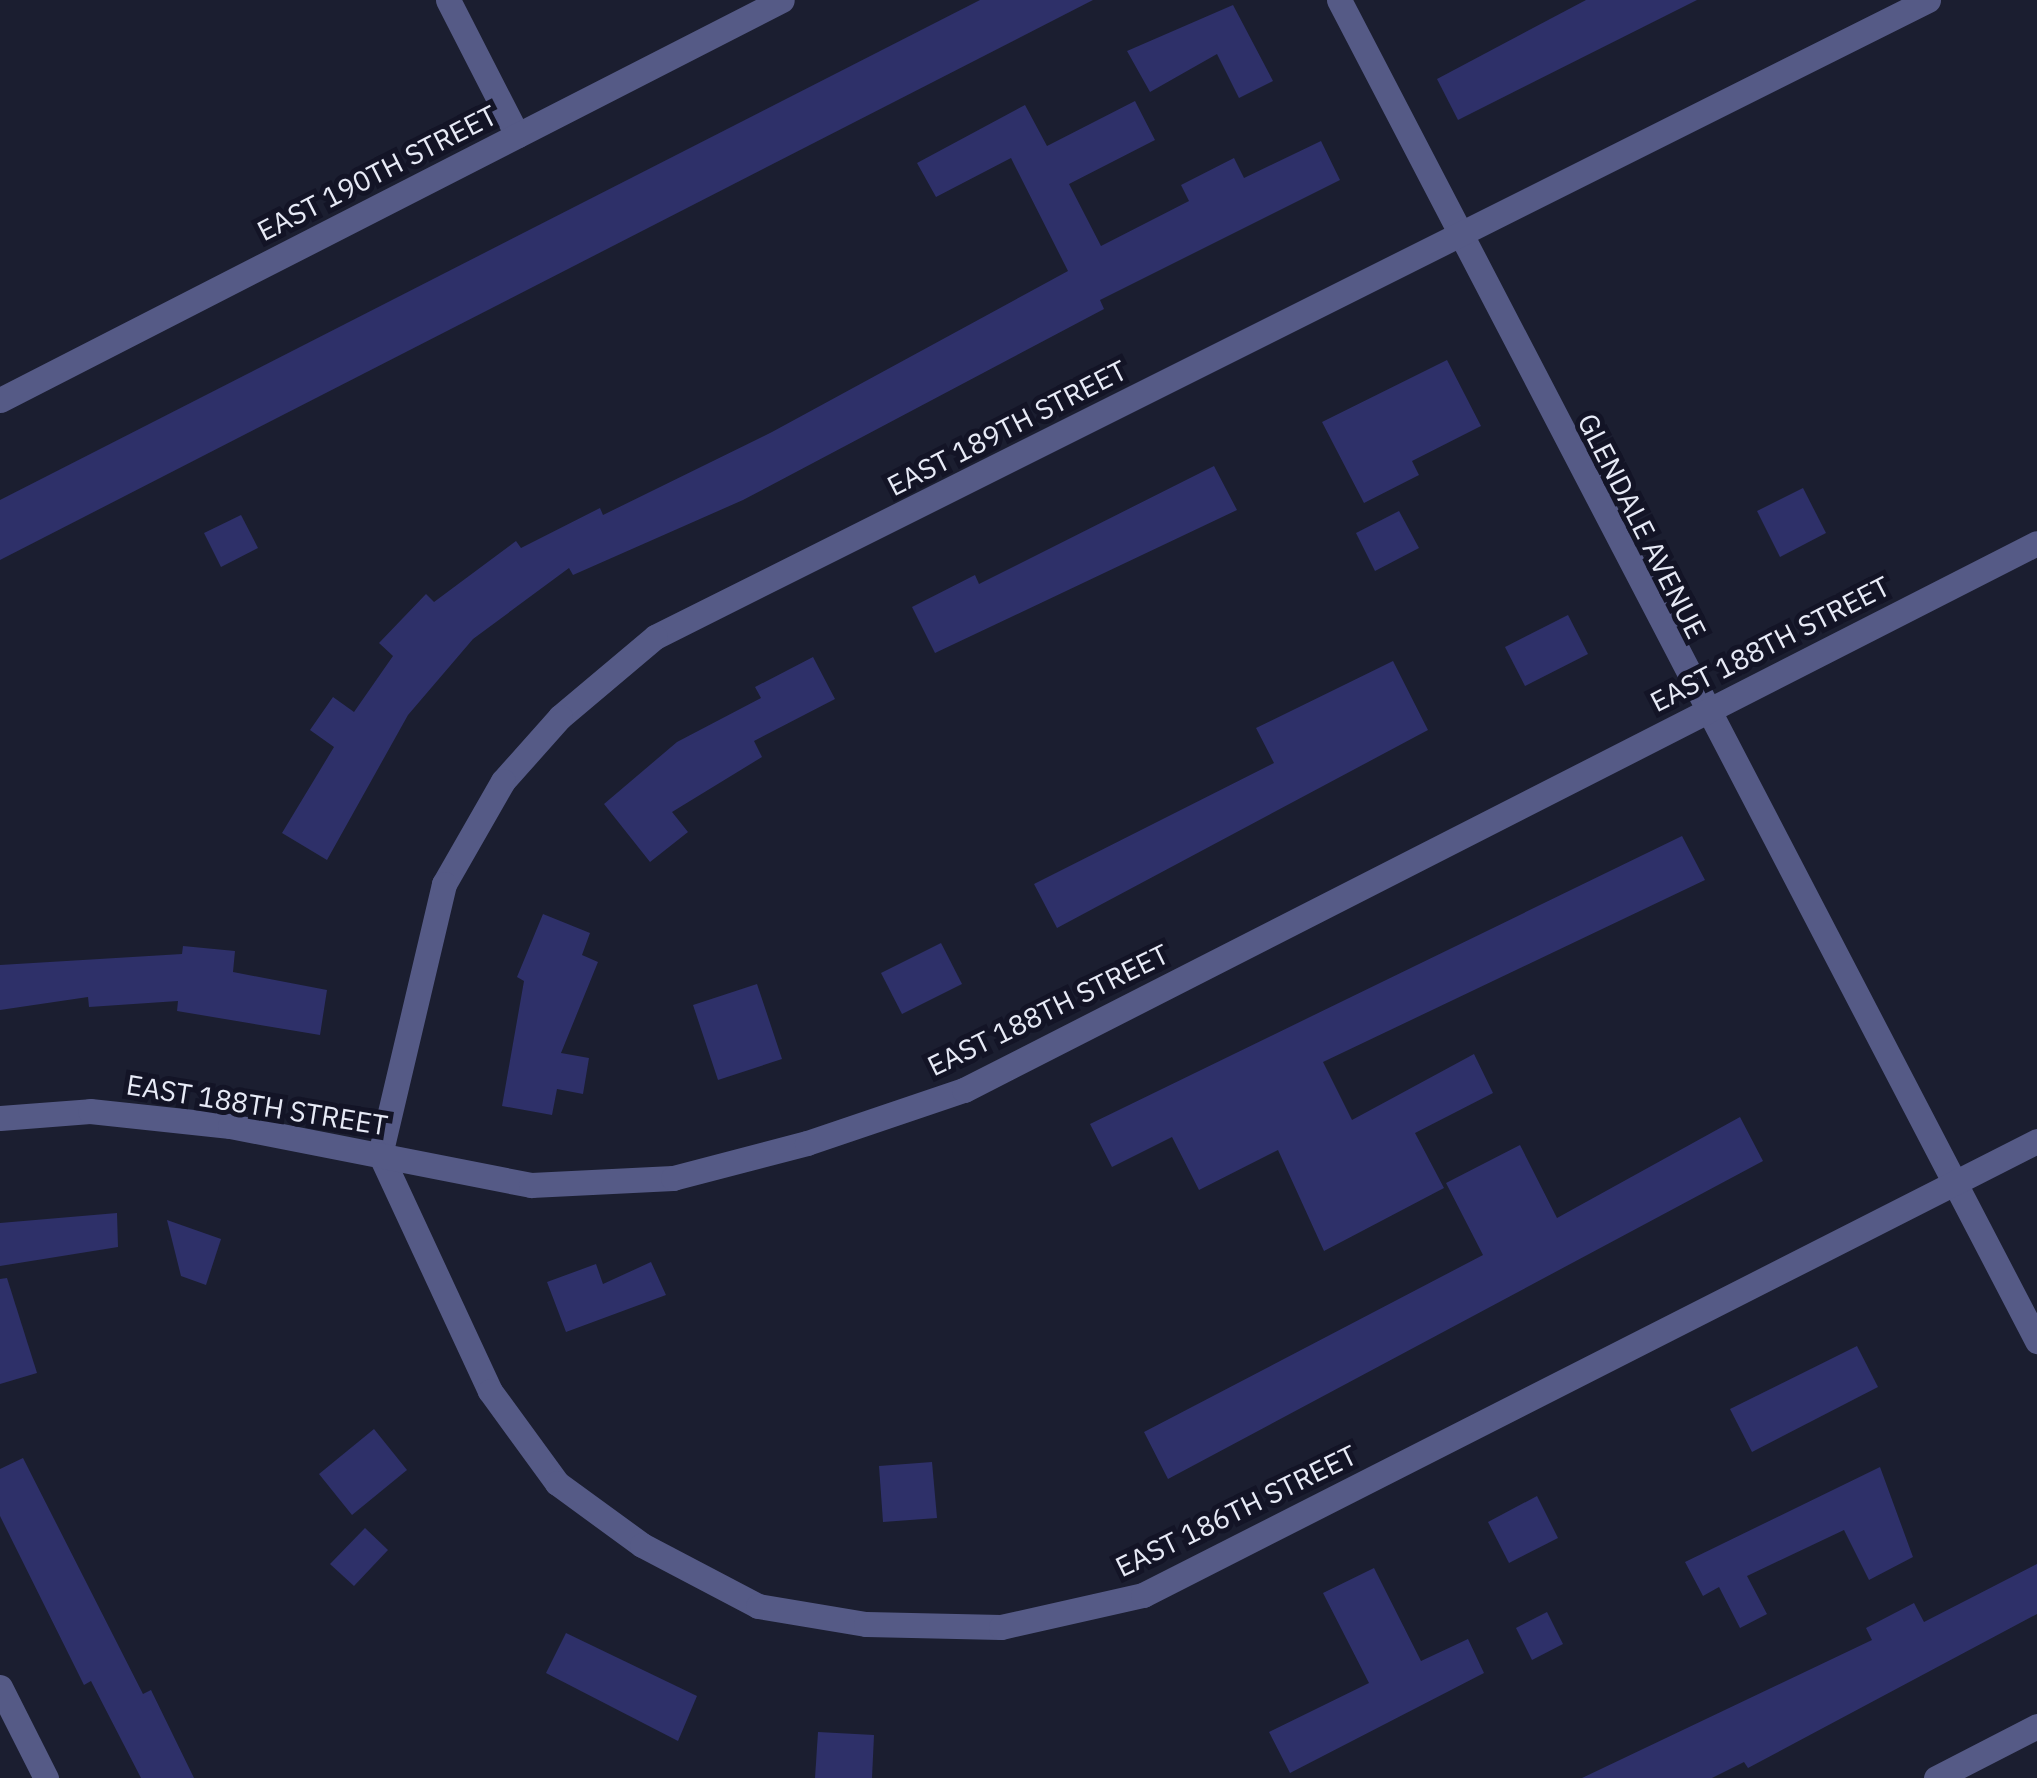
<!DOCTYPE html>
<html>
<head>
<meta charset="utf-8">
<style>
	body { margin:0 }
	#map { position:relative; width:2037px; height:1778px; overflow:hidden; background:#1b1e30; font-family:"IBM Plex Sans",sans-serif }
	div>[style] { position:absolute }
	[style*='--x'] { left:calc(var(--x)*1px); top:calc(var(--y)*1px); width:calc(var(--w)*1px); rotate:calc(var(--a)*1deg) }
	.building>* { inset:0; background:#2e3069 }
	.street>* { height:25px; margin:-12.5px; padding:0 12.5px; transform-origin:12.5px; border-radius:12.5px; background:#555a86 }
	span { translate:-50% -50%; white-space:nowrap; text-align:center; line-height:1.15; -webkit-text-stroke:10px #131426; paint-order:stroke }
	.street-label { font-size:28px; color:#e7eaf6 }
</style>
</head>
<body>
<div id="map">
	<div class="building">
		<div style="clip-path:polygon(980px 0,1093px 0,0 560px,0 500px)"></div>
		<div style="clip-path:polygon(1586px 0,1697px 0,1458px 120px,1437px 79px)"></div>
		<div style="clip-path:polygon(1233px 5px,1273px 81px,1239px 98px,1217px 54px,1150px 92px,1127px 51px)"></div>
		<div style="clip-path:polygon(1135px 101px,1155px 140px,1069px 184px,1101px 246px,1189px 201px,1181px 185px,1234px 158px,1244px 178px,1321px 141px,1340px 180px,1100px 300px,1104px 309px,743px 500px,573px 575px,569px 568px,473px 639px,408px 715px,327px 860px,282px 833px,334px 747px,310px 730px,333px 697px,354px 712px,393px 656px,379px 643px,426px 594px,434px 602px,516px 541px,521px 548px,600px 508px,603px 515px,772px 432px,1068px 271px,1011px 158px,936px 197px,917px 163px,1025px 105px,1047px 146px)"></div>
		<div style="clip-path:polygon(1447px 360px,1481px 426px,1412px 461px,1419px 475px,1364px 503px,1322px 422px)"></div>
		<div style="clip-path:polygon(1214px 466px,1237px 510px,935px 653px,912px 607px,975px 575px,979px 584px)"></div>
		<div style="clip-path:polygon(1803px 488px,1826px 533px,1780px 557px,1757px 511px)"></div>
		<div style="clip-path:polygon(1399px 511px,1419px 548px,1375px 571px,1356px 533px)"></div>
		<div style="clip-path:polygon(241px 515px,258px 548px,221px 567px,204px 533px)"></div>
		<div style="clip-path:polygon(1568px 615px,1588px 654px,1525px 686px,1505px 647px)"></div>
		<div style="clip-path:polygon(813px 657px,835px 699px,754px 741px,762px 757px,672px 812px,688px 832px,650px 862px,604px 804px,677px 742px,761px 698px,755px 687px)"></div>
		<div style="clip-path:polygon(1393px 661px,1428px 730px,1057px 928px,1034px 884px,1274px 763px,1256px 728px)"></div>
		<div style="clip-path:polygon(1682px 836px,1705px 880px,1323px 1062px,1352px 1120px,1474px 1054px,1493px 1093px,1415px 1133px,1444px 1188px,1324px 1251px,1278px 1150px,1199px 1190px,1172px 1137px,1112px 1167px,1090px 1124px)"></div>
		<div style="clip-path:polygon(543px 914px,590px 933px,582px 955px,598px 962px,561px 1053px,589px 1058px,583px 1094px,557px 1089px,552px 1115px,502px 1106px,524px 981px,517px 977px)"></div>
		<div style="clip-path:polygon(941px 943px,962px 984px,902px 1014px,881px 973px)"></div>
		<div style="clip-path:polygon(183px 946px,235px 951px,233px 972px,327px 990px,320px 1035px,177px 1011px,178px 1001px,89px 1007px,88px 997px,0 1010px,0 965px,182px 954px)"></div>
		<div style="clip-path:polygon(757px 984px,782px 1059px,718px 1080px,693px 1005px)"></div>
		<div style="clip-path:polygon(1740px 1117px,1763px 1161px,1168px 1479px,1144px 1432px,1483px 1255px,1446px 1183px,1520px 1145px,1557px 1218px)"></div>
		<div style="clip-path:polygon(117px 1213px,118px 1247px,0 1266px,0 1223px)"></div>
		<div style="clip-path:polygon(167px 1220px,221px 1239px,206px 1285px,181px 1276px)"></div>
		<div style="clip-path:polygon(651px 1262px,666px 1295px,566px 1332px,547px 1282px,596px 1264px,603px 1284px)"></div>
		<div style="clip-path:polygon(7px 1278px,37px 1373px,0 1384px,0 1279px)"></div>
		<div style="clip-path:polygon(1857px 1346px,1878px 1387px,1752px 1452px,1730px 1409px)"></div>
		<div style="clip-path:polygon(374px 1429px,407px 1470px,352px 1515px,319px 1474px)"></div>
		<div style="clip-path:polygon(23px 1458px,143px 1694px,151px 1690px,194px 1778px,141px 1778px,91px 1681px,84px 1685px,0 1516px,0 1469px)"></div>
		<div style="clip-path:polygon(932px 1462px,937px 1518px,883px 1522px,879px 1466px)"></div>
		<div style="clip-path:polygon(1880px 1467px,1913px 1557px,1869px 1580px,1844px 1530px,1747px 1576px,1767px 1614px,1740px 1628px,1719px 1587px,1703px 1596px,1685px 1562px)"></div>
		<div style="clip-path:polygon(1537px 1496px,1558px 1538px,1509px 1563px,1488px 1522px)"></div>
		<div style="clip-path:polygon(365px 1528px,388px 1550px,354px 1586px,330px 1564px)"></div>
		<div style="clip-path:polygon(2037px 1564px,2037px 1614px,1748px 1768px,1744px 1762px,1712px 1778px,1582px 1778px,1872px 1640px,1866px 1628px,1914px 1603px,1924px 1622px)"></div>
		<div style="clip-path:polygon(1374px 1568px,1421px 1661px,1468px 1639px,1484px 1673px,1290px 1773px,1269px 1732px,1369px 1683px,1323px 1593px)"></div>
		<div style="clip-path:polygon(1547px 1612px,1563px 1644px,1532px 1660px,1516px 1628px)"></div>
		<div style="clip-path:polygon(566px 1633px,697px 1696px,678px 1741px,546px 1673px)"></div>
		<div style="clip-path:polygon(818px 1732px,874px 1735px,872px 1778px,815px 1778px)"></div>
	</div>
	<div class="street">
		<div style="--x:448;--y:0;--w:152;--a:62.9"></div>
		<div style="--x:1339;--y:0;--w:1512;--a:62.5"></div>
		<div style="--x:1928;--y:0;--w:1423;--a:153.42"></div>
		<div style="--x:655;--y:637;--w:124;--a:139.9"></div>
		<div style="--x:560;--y:717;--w:86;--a:131.7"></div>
		<div style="--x:503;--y:781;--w:119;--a:119.8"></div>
		<div style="--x:444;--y:884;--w:277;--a:103.3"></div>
		<div style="--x:380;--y:1154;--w:261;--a:65.1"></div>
		<div style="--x:490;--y:1391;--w:114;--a:53.9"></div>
		<div style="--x:557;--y:1483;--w:105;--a:36.1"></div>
		<div style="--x:642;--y:1545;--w:131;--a:27.7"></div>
		<div style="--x:758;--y:1606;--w:109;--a:9.5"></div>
		<div style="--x:866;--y:1624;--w:135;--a:1.3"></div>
		<div style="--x:1001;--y:1627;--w:146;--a:-12.7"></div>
		<div style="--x:1143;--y:1595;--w:1003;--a:-26.92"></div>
		<div style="--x:0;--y:400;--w:878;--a:-27.09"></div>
		<div style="--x:0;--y:1118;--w:90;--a:-4.4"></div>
		<div style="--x:90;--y:1111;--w:141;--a:6.1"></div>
		<div style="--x:230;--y:1126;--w:307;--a:11.1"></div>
		<div style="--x:531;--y:1185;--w:142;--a:-2.8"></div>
		<div style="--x:673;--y:1178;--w:138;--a:-14.6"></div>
		<div style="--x:807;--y:1143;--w:166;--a:-18.7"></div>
		<div style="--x:964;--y:1090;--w:1204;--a:-27.01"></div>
		<div style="--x:0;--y:1687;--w:102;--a:63.2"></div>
		<div style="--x:1936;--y:1778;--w:114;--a:-27.2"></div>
	</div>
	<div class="street-label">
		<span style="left:377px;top:173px;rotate:-27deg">EAST 190TH STREET</span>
		<span style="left:1007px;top:428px;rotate:-27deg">EAST 189TH STREET</span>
		<span style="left:1642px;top:526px;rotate:63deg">GLENDALE AVENUE</span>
		<span style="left:1770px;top:644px;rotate:-27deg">EAST 188TH STREET</span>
		<span style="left:1048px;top:1010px;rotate:-26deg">EAST 188TH STREET</span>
		<span style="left:257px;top:1105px;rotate:9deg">EAST 188TH STREET</span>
		<span style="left:1236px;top:1511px;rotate:-26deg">EAST 186TH STREET</span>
	</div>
</div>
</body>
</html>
